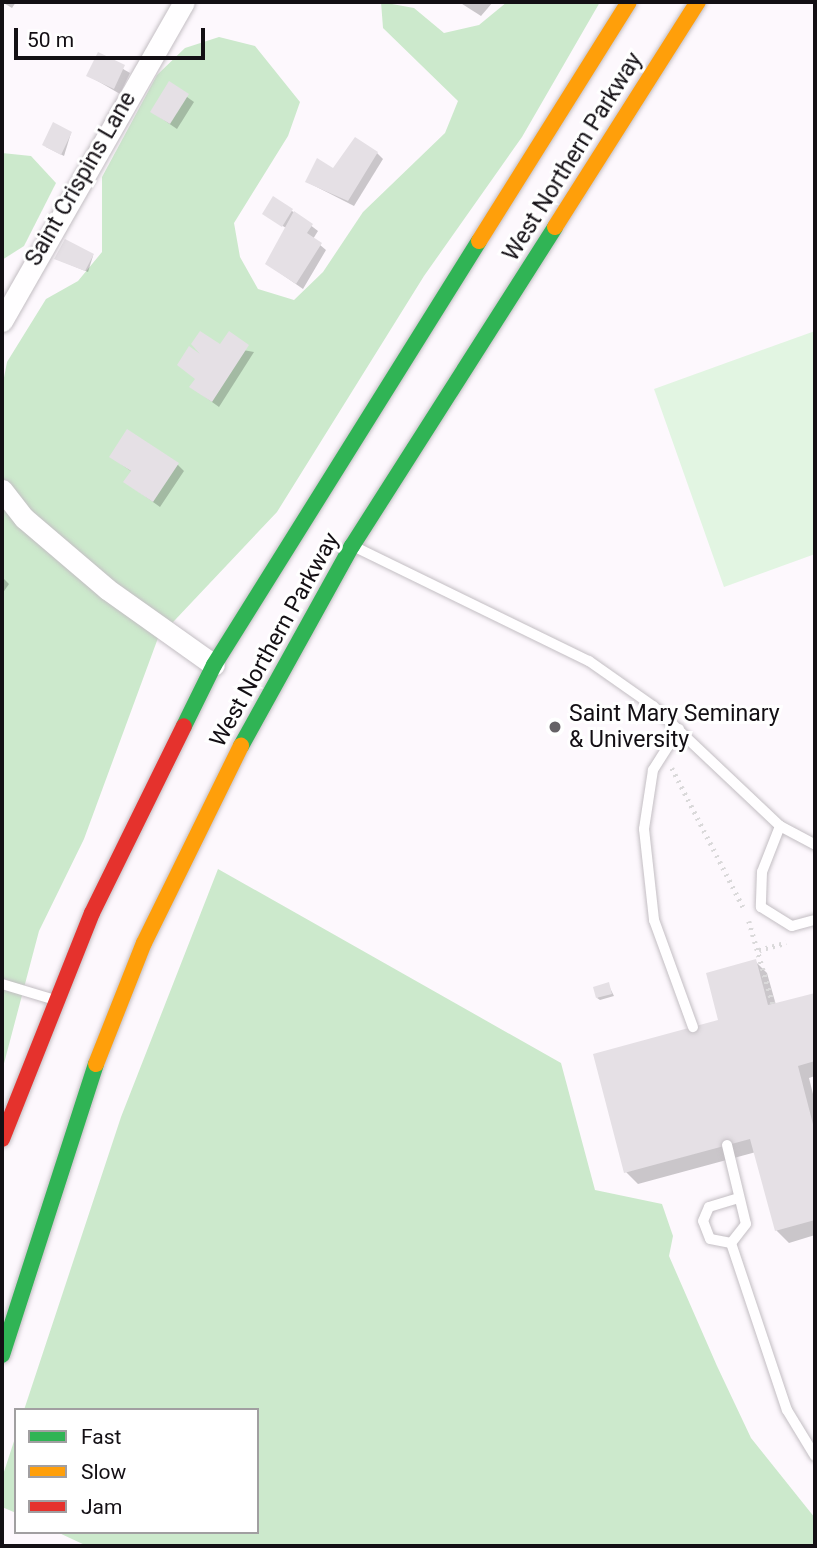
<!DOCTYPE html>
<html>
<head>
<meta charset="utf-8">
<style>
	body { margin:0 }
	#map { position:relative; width:817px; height:1548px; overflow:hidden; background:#fdf8fd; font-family:Roboto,sans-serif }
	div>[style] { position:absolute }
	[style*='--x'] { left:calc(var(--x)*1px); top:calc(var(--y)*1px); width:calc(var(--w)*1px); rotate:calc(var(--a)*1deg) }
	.green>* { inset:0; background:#e2f5e2 }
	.forest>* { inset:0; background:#cce9cc }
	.shadow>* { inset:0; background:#0003 }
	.building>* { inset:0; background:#e5e0e5 }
	.path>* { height:4.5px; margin-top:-2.25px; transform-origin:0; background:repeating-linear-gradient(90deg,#dad9da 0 2px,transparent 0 7px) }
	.roads { filter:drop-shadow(0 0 2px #c3bec3) drop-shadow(0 0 2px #c3bec3) }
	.lane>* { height:10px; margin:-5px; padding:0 5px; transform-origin:5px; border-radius:5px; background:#fffeff }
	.street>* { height:21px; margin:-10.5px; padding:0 10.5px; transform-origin:10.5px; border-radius:10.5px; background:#fffeff }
	.fast>* { height:16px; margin:-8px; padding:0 8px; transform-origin:8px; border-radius:8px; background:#30b455 }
	.slow>* { height:16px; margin:-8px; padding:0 8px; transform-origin:8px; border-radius:8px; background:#ff9f0a }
	.jam>* { height:16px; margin:-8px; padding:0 8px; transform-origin:8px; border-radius:8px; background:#e5322d }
	.dots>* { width:19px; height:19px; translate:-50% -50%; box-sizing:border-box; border:4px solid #fff; border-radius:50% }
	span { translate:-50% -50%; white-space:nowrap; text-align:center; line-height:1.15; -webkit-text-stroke:6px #fff; paint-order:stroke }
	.street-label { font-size:23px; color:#130f14 }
	.poi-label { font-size:23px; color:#130f14 }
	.left { translate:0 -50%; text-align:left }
	.frame { position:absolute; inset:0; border:4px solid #130f14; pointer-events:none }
	.legend { position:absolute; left:14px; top:1408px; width:245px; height:126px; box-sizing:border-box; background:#fff; border:2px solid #a19fa1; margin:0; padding:9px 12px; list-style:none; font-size:21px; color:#130f14 }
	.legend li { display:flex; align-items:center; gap:14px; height:35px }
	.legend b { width:35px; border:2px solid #a19fa1 }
	.scale { position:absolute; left:14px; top:28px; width:191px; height:32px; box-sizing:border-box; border:4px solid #130f14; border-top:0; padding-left:9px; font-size:21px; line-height:24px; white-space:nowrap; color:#130f14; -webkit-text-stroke:5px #fff; paint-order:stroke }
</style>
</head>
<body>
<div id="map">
	<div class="green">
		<div style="clip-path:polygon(815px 331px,815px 554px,724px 587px,654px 389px)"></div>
	</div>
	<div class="forest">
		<div style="clip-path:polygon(381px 2px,414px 8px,444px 33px,479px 25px,507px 2px,600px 2px,522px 137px,424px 276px,277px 512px,158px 638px,84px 839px,39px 931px,2px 1071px,2px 388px,7px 362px,46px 299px,78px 281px,102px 252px,102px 177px,157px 75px,185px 48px,219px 37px,255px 46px,300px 102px,288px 136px,234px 223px,240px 257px,258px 289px,294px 300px,323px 272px,363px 212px,445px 133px,458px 101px,383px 28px)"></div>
		<div style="clip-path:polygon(2px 153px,31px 156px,56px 183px,24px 246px,2px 260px)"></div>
		<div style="clip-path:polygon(218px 869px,561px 1063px,595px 1190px,662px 1204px,673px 1236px,669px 1256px,717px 1366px,751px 1438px,815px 1518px,815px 1546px,87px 1546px,57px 1532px,257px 1532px,257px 1410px,24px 1410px,121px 1117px)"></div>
		<div style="clip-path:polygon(16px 1435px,16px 1513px,2px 1507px,2px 1478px)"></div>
	</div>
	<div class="shadow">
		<div style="clip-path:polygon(2px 2px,16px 2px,12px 8px)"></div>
		<div style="clip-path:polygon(459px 2px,493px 2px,481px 16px)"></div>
		<div style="clip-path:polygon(99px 55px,130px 73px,120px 94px,89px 76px)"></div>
		<div style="clip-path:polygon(169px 84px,194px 102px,177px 129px,152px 112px)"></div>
		<div style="clip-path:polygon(71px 133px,64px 156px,46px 147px)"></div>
		<div style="clip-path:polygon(377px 153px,383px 159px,354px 206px,307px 182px)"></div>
		<div style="clip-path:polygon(292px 211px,318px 231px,313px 239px,326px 250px,303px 289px,267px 264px,286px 228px,267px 216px)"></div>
		<div style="clip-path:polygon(93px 256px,88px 272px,56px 259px)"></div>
		<div style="clip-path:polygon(221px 346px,254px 352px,219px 407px,191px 387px)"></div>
		<div style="clip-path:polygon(118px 462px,178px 465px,184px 471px,160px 507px,125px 482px,132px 472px)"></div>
		<div style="clip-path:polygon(2px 577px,9px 584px,2px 594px)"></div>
		<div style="clip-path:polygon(755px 961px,767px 973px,776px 1005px,815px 994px,815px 1076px,809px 1078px,815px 1102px,815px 1235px,789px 1243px,776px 1230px,756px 1152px,638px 1184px,626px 1172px)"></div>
		<div style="clip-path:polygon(608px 984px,614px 996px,600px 1000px,597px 998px)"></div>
	</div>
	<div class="building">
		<div style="clip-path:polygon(98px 52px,125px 65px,114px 89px,86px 76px)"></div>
		<div style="clip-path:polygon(169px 81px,189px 94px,170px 124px,150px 112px)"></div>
		<div style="clip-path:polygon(53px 122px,72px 132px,61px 155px,42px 145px)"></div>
		<div style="clip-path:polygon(355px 137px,378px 152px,348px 201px,305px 182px,317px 158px,333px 168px)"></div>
		<div style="clip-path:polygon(273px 196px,293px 209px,282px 227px,262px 214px)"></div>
		<div style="clip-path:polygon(294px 211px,313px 224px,307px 233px,322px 243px,296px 284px,265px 264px)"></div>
		<div style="clip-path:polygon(65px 239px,94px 254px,85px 271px,54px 259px)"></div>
		<div style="clip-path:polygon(200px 331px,220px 344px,229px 331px,249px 345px,212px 402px,189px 387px,195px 379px,177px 365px,189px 346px,200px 354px,191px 344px)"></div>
		<div style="clip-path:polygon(127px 429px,179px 463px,153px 502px,123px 482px,131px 471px,109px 457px)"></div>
		<div style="clip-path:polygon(756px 959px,768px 1005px,815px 993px,815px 1061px,798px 1066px,815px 1132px,815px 1220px,775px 1231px,750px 1139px,624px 1173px,593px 1054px,718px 1020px,706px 973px)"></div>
		<div style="clip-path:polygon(609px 982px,612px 994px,596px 998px,593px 987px)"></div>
	</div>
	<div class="path">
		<div style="--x:672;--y:768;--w:156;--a:62.9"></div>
		<div style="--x:749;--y:921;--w:86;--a:73.9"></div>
		<div style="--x:759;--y:950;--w:28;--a:-15"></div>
		<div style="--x:814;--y:1129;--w:1;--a:0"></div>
	</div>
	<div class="roads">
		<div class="lane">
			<div style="--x:355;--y:547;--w:260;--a:26"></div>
			<div style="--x:589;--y:661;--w:78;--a:35.1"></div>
			<div style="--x:653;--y:706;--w:175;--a:43.4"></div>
			<div style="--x:780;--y:826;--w:40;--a:28"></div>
			<div style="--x:679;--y:729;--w:49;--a:122.4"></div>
			<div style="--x:653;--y:770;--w:60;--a:98.7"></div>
			<div style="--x:644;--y:829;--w:92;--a:83.7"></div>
			<div style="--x:654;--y:920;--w:114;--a:70"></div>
			<div style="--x:780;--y:826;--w:49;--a:111.4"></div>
			<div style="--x:762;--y:872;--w:35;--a:92"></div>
			<div style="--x:761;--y:907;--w:36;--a:32"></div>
			<div style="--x:792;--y:926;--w:24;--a:-15"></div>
			<div style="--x:2;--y:984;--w:52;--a:16.7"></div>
			<div style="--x:727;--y:1145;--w:81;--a:76.5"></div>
			<div style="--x:746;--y:1224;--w:24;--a:128"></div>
			<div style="--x:731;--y:1243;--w:21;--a:-169"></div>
			<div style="--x:710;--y:1239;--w:19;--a:-111"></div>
			<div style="--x:703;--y:1221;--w:15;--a:-67"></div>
			<div style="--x:709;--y:1207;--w:31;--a:-17"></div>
			<div style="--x:731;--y:1243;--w:176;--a:71.5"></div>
			<div style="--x:787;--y:1410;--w:54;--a:58.7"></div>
		</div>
		<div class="street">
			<div style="--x:2;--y:321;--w:367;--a:-60.3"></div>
			<div style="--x:2;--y:490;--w:36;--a:52"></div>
			<div style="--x:24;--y:518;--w:109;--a:40.5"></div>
			<div style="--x:107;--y:589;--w:131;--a:35.4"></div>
		</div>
		<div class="fast">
			<div style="--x:184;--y:726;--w:68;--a:-63.8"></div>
			<div style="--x:214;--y:665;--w:500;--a:-57.99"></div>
			<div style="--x:241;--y:746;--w:229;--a:-61"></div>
			<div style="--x:352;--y:546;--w:378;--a:-57.5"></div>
			<div style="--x:2;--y:1355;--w:306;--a:-72.1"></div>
		</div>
		<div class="slow">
			<div style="--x:555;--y:227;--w:267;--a:-57.6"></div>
			<div style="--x:479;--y:241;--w:282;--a:-57.9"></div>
			<div style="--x:96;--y:1064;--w:130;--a:-68.4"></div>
			<div style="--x:144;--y:943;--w:220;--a:-63.8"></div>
		</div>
		<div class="jam">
			<div style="--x:2;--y:1139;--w:243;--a:-68.3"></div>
			<div style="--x:92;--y:913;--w:208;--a:-63.8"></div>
		</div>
	</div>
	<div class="dots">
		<div style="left:555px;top:727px;background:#656166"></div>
	</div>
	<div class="street-label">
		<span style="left:573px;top:157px;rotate:-58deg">West Northern Parkway</span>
		<span style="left:81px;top:179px;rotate:-60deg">Saint Crispins Lane</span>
		<span style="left:275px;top:640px;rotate:-61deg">West Northern Parkway</span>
	</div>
	<div class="poi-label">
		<span class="left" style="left:569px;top:727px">Saint Mary Seminary<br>&amp; University</span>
	</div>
	<div class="frame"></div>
	<ul class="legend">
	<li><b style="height:9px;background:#30b455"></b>Fast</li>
	<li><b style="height:9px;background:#ff9f0a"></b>Slow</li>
	<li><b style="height:9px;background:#e5322d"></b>Jam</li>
	</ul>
	<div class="scale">50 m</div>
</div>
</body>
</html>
